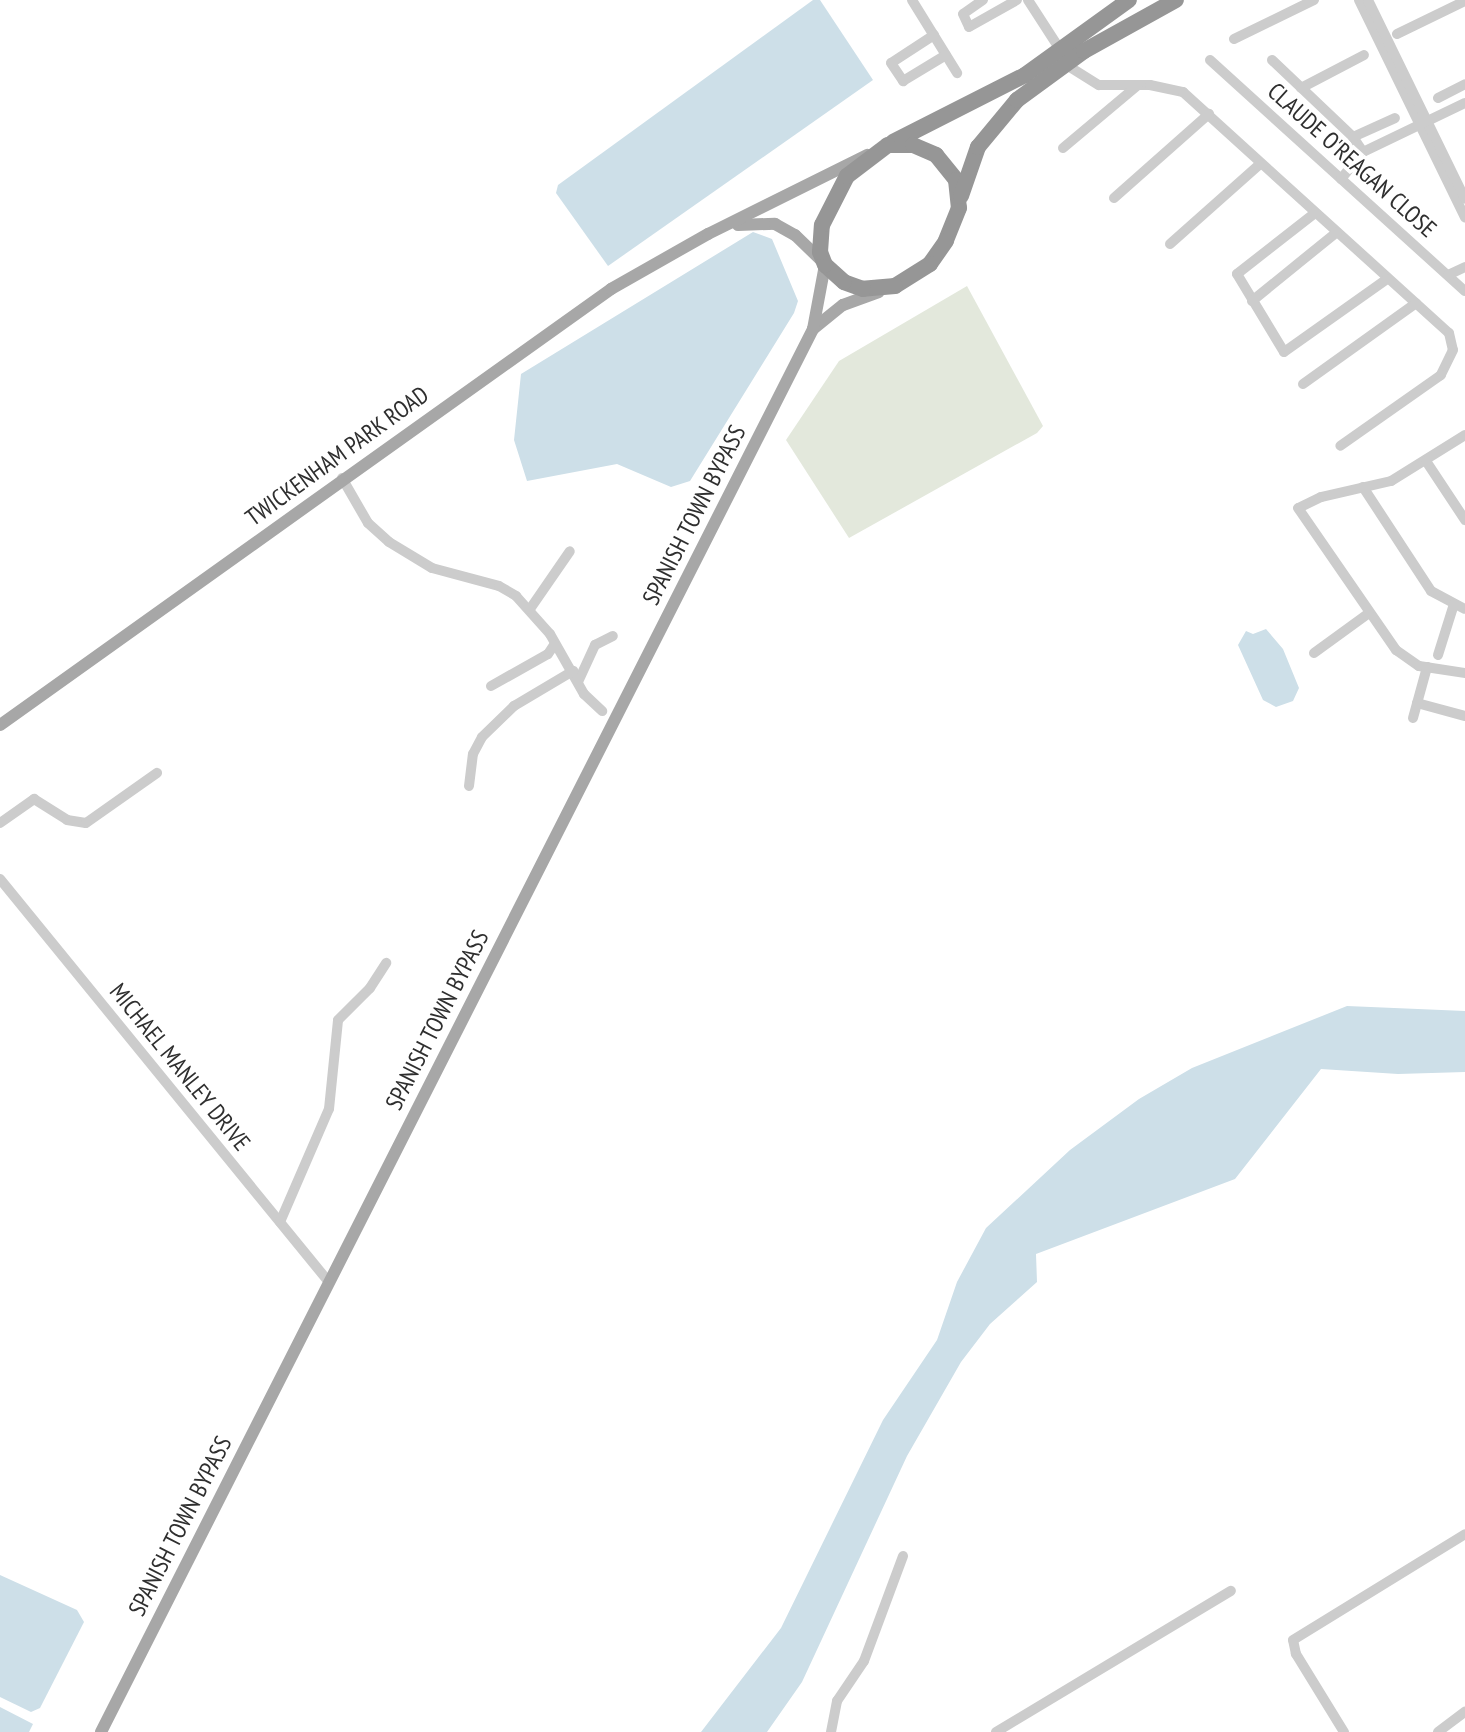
<!DOCTYPE html>
<html>
<head>
<meta charset="utf-8">
<style>
	body { margin:0 }
	#map { position:relative; width:1465px; height:1732px; overflow:hidden; background:#fff; font-family:"PT Sans Narrow",sans-serif }
	div>[style] { position:absolute }
	[style*='--x'] { left:calc(var(--x)*1px); top:calc(var(--y)*1px); width:calc(var(--w)*1px); rotate:calc(var(--a)*1deg) }
	.green>* { inset:0; background:#e3e8dc }
	.water>* { inset:0; background:#cddfe8 }
	.minor>* { height:10px; margin:-5px; padding:0 5px; transform-origin:5px; border-radius:5px; background:#ccc }
	.major>* { height:12px; margin:-6px; padding:0 6px; transform-origin:6px; border-radius:6px; background:#a7a7a7 }
	.highway>* { height:16px; margin:-8px; padding:0 8px; transform-origin:8px; border-radius:8px; background:#969696 }
	span { translate:-50% -50%; white-space:nowrap; text-align:center; line-height:1.15; -webkit-text-stroke:7px #fff; paint-order:stroke }
	.street-label { font-size:24px; color:#2f2f2f }
</style>
</head>
<body>
<div id="map">
	<div class="green">
		<div style="clip-path:polygon(967px 286px,1043px 426px,1037px 433px,849px 538px,786px 440px,839px 361px)"></div>
	</div>
	<div class="water">
		<div style="clip-path:polygon(813px 0,820px 0,873px 80px,608px 266px,556px 193px,558px 185px)"></div>
		<div style="clip-path:polygon(753px 232px,772px 239px,798px 301px,794px 313px,690px 481px,671px 487px,617px 464px,527px 481px,514px 440px,521px 374px)"></div>
		<div style="clip-path:polygon(1266px 629px,1283px 649px,1299px 688px,1293px 701px,1276px 707px,1263px 700px,1238px 645px,1246px 631px,1253px 634px)"></div>
		<div style="clip-path:polygon(1347px 1006px,1465px 1011px,1465px 1072px,1398px 1074px,1321px 1069px,1235px 1179px,1036px 1254px,1037px 1282px,990px 1324px,961px 1362px,907px 1456px,802px 1682px,767px 1732px,701px 1732px,781px 1628px,883px 1420px,937px 1340px,957px 1282px,986px 1228px,1070px 1150px,1139px 1099px,1192px 1068px)"></div>
		<div style="clip-path:polygon(0 1575px,77px 1610px,84px 1622px,40px 1708px,31px 1712px,0 1697px)"></div>
		<div style="clip-path:polygon(0 1707px,33px 1724px,29px 1732px,0 1732px)"></div>
	</div>
	<div class="minor">
		<div style="--x:912;--y:0;--w:86;--a:58.3"></div>
		<div style="--x:983;--y:0;--w:24;--a:145"></div>
		<div style="--x:963;--y:14;--w:14;--a:65"></div>
		<div style="--x:969;--y:27;--w:55;--a:-29.4"></div>
		<div style="--x:1028;--y:0;--w:61;--a:57.1"></div>
		<div style="--x:1359;--y:0;--w:242;--a:64"></div>
		<div style="--x:1368;--y:0;--w:221;--a:64"></div>
		<div style="--x:1397;--y:34;--w:76;--a:-25.9"></div>
		<div style="--x:934;--y:35;--w:51;--a:146.9"></div>
		<div style="--x:891;--y:63;--w:22;--a:56"></div>
		<div style="--x:903;--y:81;--w:50;--a:-31.2"></div>
		<div style="--x:1234;--y:39;--w:89;--a:-26"></div>
		<div style="--x:1210;--y:60;--w:344;--a:42.2"></div>
		<div style="--x:1272;--y:60;--w:112;--a:43.5"></div>
		<div style="--x:1353;--y:137;--w:18;--a:56"></div>
		<div style="--x:1065;--y:64;--w:40;--a:32"></div>
		<div style="--x:1099;--y:85;--w:51;--a:0"></div>
		<div style="--x:1150;--y:85;--w:34;--a:12"></div>
		<div style="--x:1183;--y:92;--w:359;--a:42.2"></div>
		<div style="--x:1449;--y:333;--w:17;--a:77"></div>
		<div style="--x:1453;--y:350;--w:28;--a:116"></div>
		<div style="--x:1441;--y:375;--w:123;--a:144.9"></div>
		<div style="--x:1301;--y:88;--w:71;--a:-27.6"></div>
		<div style="--x:1438;--y:98;--w:30;--a:-27"></div>
		<div style="--x:1353;--y:137;--w:46;--a:-24.3"></div>
		<div style="--x:1063;--y:148;--w:98;--a:-40"></div>
		<div style="--x:1341;--y:179;--w:35;--a:-51"></div>
		<div style="--x:1363;--y:152;--w:113;--a:-25.7"></div>
		<div style="--x:1114;--y:198;--w:127;--a:-41.5"></div>
		<div style="--x:1315;--y:213;--w:99;--a:142"></div>
		<div style="--x:1237;--y:274;--w:91;--a:58.9"></div>
		<div style="--x:1284;--y:352;--w:126;--a:-35.3"></div>
		<div style="--x:1170;--y:244;--w:120;--a:-41.6"></div>
		<div style="--x:1448;--y:275;--w:19;--a:-25"></div>
		<div style="--x:1252;--y:301;--w:109;--a:-39.1"></div>
		<div style="--x:1303;--y:384;--w:139;--a:-35.6"></div>
		<div style="--x:1465;--y:435;--w:87;--a:148.1"></div>
		<div style="--x:1391;--y:481;--w:72;--a:167.1"></div>
		<div style="--x:1321;--y:497;--w:25;--a:154"></div>
		<div style="--x:1298;--y:508;--w:173;--a:55.4"></div>
		<div style="--x:1396;--y:650;--w:28;--a:35"></div>
		<div style="--x:1419;--y:666;--w:47;--a:8.7"></div>
		<div style="--x:1426;--y:461;--w:71;--a:56.5"></div>
		<div style="--x:342;--y:478;--w:52;--a:60"></div>
		<div style="--x:368;--y:523;--w:28;--a:42"></div>
		<div style="--x:389;--y:542;--w:50;--a:31.2"></div>
		<div style="--x:432;--y:568;--w:69;--a:15"></div>
		<div style="--x:499;--y:586;--w:20;--a:30"></div>
		<div style="--x:516;--y:596;--w:51;--a:48.2"></div>
		<div style="--x:550;--y:634;--w:69;--a:60.5"></div>
		<div style="--x:584;--y:694;--w:25;--a:43"></div>
		<div style="--x:1363;--y:487;--w:124;--a:56.8"></div>
		<div style="--x:1431;--y:591;--w:38;--a:28"></div>
		<div style="--x:530;--y:609;--w:70;--a:-55.4"></div>
		<div style="--x:1314;--y:653;--w:68;--a:-36"></div>
		<div style="--x:1438;--y:655;--w:53;--a:-72.6"></div>
		<div style="--x:578;--y:682;--w:41;--a:-65.3"></div>
		<div style="--x:595;--y:645;--w:20;--a:-27"></div>
		<div style="--x:491;--y:686;--w:65;--a:-29.3"></div>
		<div style="--x:548;--y:654;--w:11;--a:-56"></div>
		<div style="--x:1417;--y:703;--w:50;--a:15.2"></div>
		<div style="--x:1413;--y:718;--w:53;--a:-74.6"></div>
		<div style="--x:469;--y:786;--w:32;--a:-83"></div>
		<div style="--x:473;--y:754;--w:19;--a:-62"></div>
		<div style="--x:482;--y:737;--w:45;--a:-44.1"></div>
		<div style="--x:514;--y:706;--w:69;--a:-30.7"></div>
		<div style="--x:0;--y:823;--w:42;--a:-35.2"></div>
		<div style="--x:34;--y:799;--w:39;--a:32"></div>
		<div style="--x:67;--y:820;--w:19;--a:9"></div>
		<div style="--x:86;--y:823;--w:87;--a:-35.2"></div>
		<div style="--x:0;--y:879;--w:519;--a:50.79"></div>
		<div style="--x:280;--y:1222;--w:123;--a:-66.6"></div>
		<div style="--x:329;--y:1109;--w:89;--a:-84.2"></div>
		<div style="--x:338;--y:1020;--w:45;--a:-45"></div>
		<div style="--x:370;--y:988;--w:30;--a:-57"></div>
		<div style="--x:831;--y:1732;--w:32;--a:-79"></div>
		<div style="--x:837;--y:1701;--w:48;--a:-56"></div>
		<div style="--x:864;--y:1661;--w:112;--a:-69.6"></div>
		<div style="--x:996;--y:1732;--w:274;--a:-31"></div>
		<div style="--x:1344;--y:1732;--w:92;--a:-121.6"></div>
		<div style="--x:1296;--y:1654;--w:14;--a:-102"></div>
		<div style="--x:1293;--y:1640;--w:202;--a:-31.6"></div>
		<div style="--x:1438;--y:1732;--w:34;--a:-37"></div>
	</div>
	<div class="major">
		<div style="--x:738;--y:225;--w:37;--a:-2"></div>
		<div style="--x:775;--y:224;--w:23;--a:29"></div>
		<div style="--x:795;--y:235;--w:37;--a:44"></div>
		<div style="--x:813;--y:329;--w:38;--a:-39"></div>
		<div style="--x:843;--y:305;--w:38;--a:-20"></div>
		<div style="--x:0;--y:725;--w:751;--a:-35.51"></div>
		<div style="--x:611;--y:289;--w:112;--a:-29.6"></div>
		<div style="--x:708;--y:234;--w:178;--a:-26.4"></div>
		<div style="--x:101;--y:1732;--w:1573;--a:-63.09"></div>
		<div style="--x:813;--y:329;--w:65;--a:-79.4"></div>
	</div>
	<div class="highway">
		<div style="--x:893;--y:142;--w:148;--a:-26.9"></div>
		<div style="--x:1025;--y:75;--w:128;--a:-35.8"></div>
		<div style="--x:888;--y:145;--w:25;--a:0"></div>
		<div style="--x:913;--y:145;--w:25;--a:23"></div>
		<div style="--x:936;--y:155;--w:32;--a:51"></div>
		<div style="--x:956;--y:180;--w:28;--a:84"></div>
		<div style="--x:959;--y:208;--w:35;--a:112"></div>
		<div style="--x:946;--y:241;--w:28;--a:125"></div>
		<div style="--x:930;--y:264;--w:41;--a:147.8"></div>
		<div style="--x:895;--y:286;--w:32;--a:175"></div>
		<div style="--x:863;--y:289;--w:20;--a:-160"></div>
		<div style="--x:844;--y:282;--w:25;--a:-138"></div>
		<div style="--x:825;--y:265;--w:14;--a:-111"></div>
		<div style="--x:820;--y:252;--w:27;--a:-86"></div>
		<div style="--x:822;--y:225;--w:55;--a:-63"></div>
		<div style="--x:847;--y:176;--w:51;--a:-37.1"></div>
		<div style="--x:961;--y:196;--w:52;--a:-70.9"></div>
		<div style="--x:978;--y:147;--w:61;--a:-50.3"></div>
		<div style="--x:1017;--y:100;--w:83;--a:-36.2"></div>
		<div style="--x:1084;--y:51;--w:105;--a:-29"></div>
	</div>
	<div class="street-label">
		<span style="left:1352px;top:160px;rotate:42deg">CLAUDE O'REAGAN CLOSE</span>
		<span style="left:337px;top:456px;rotate:-36deg">TWICKENHAM PARK ROAD</span>
		<span style="left:694px;top:515px;rotate:-63deg">SPANISH TOWN BYPASS</span>
		<span style="left:437px;top:1020px;rotate:-63deg">SPANISH TOWN BYPASS</span>
		<span style="left:180px;top:1067px;rotate:51deg">MICHAEL MANLEY DRIVE</span>
		<span style="left:180px;top:1526px;rotate:-63deg">SPANISH TOWN BYPASS</span>
	</div>
</div>
</body>
</html>
